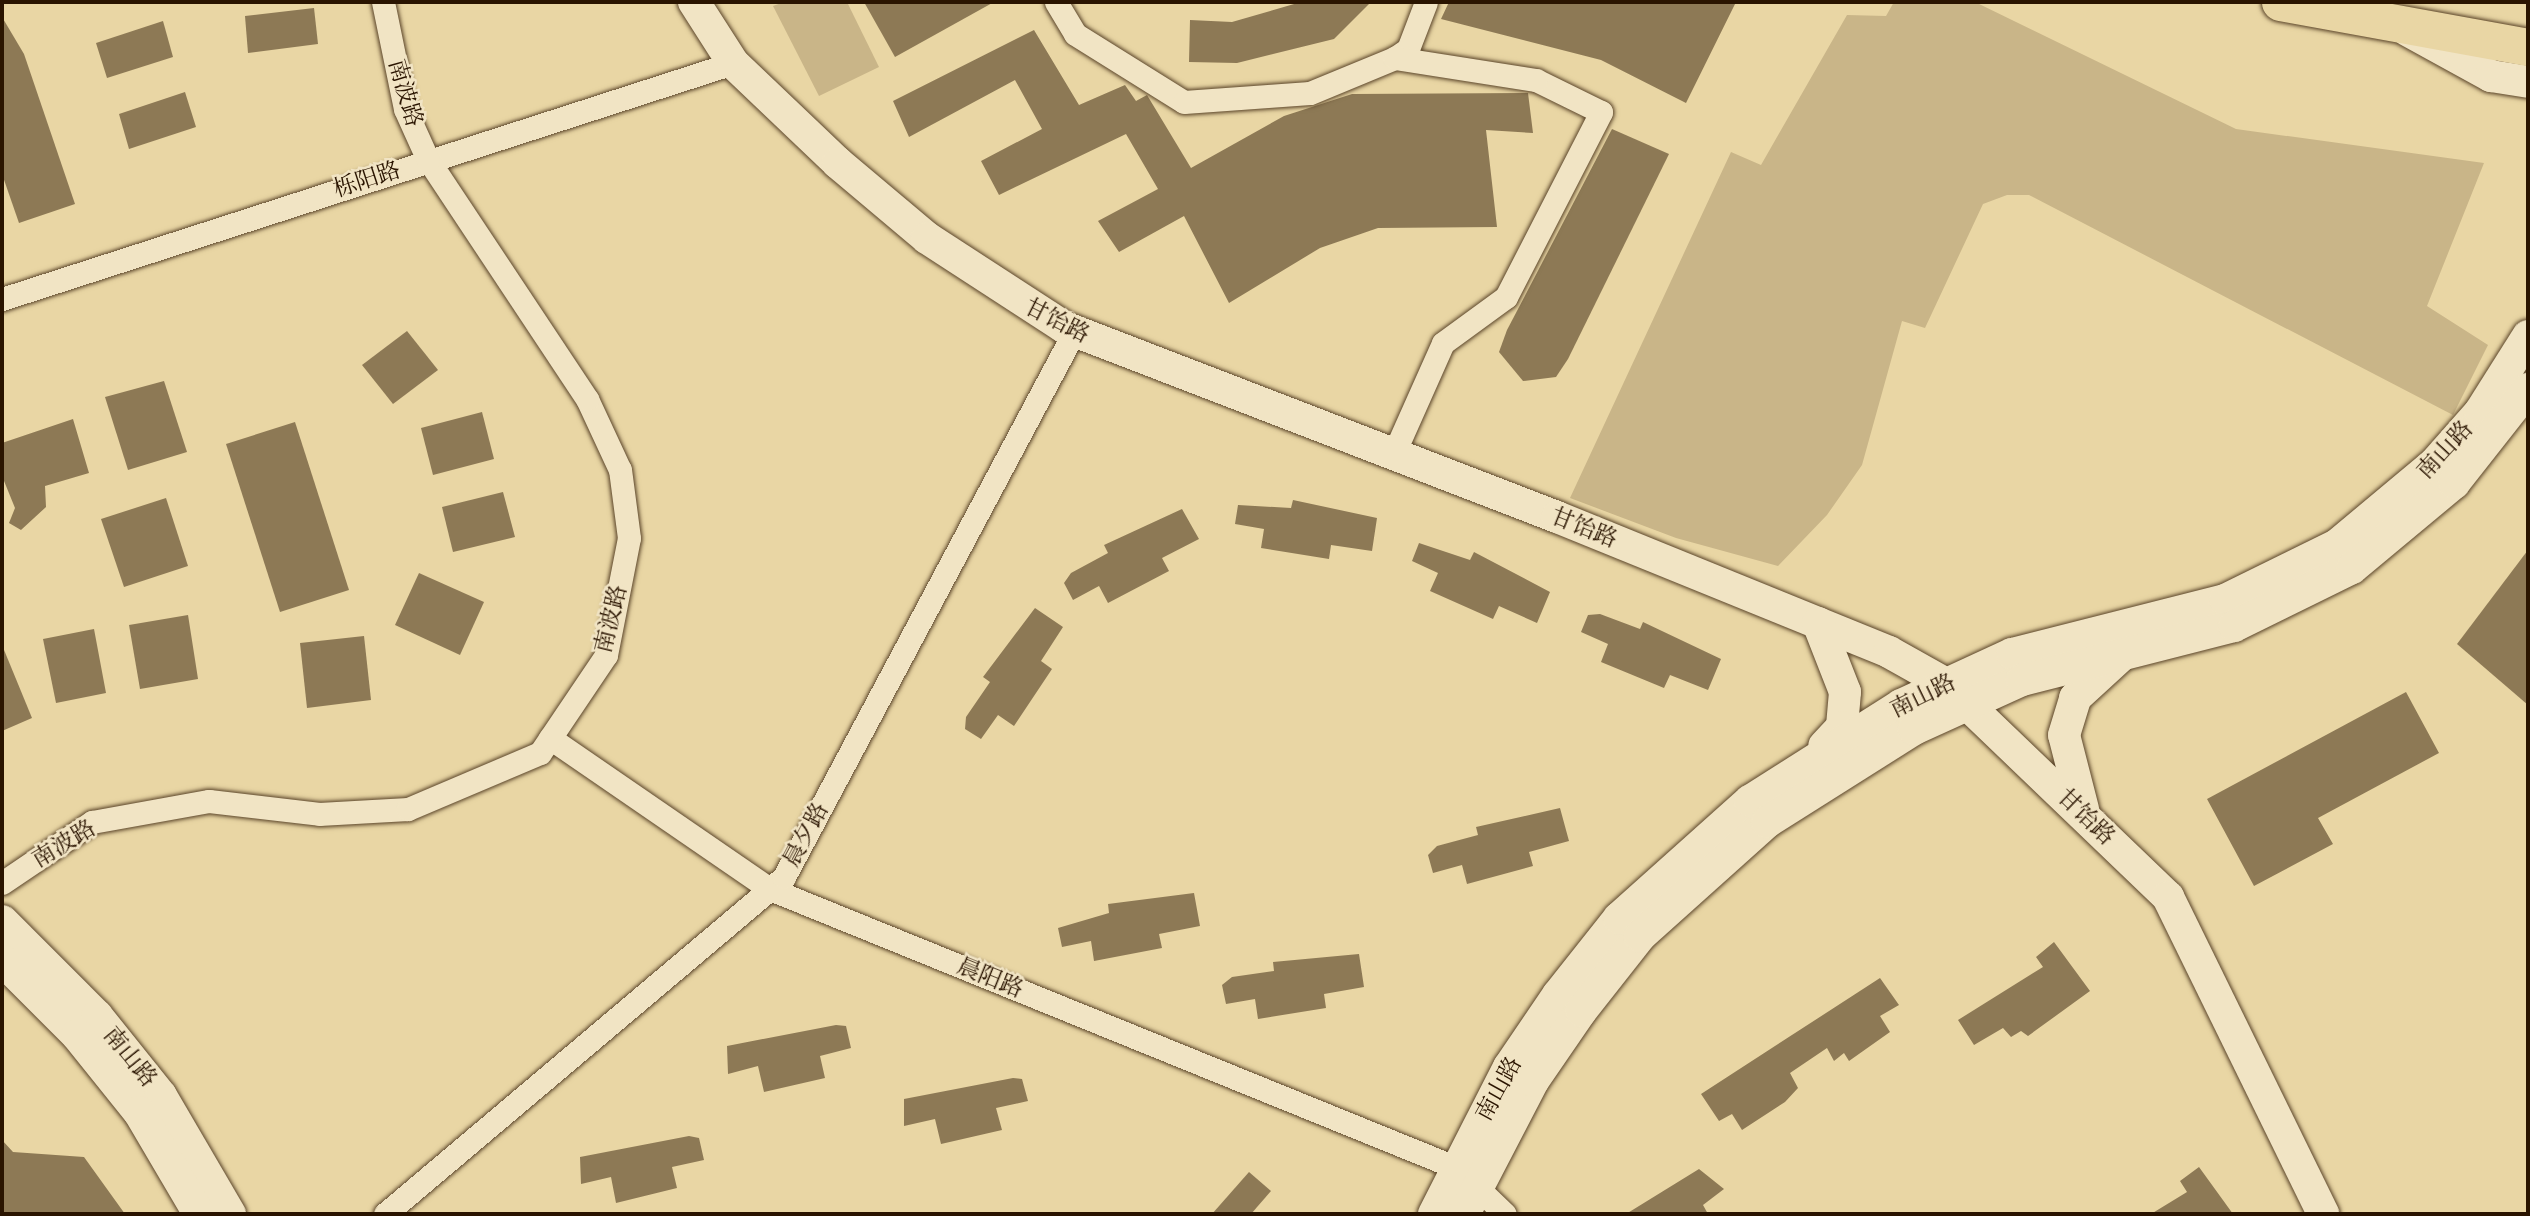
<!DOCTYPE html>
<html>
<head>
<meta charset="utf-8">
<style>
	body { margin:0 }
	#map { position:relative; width:2530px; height:1216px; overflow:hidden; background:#e9d6a4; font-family:Cardo,"Noto Serif SC",serif }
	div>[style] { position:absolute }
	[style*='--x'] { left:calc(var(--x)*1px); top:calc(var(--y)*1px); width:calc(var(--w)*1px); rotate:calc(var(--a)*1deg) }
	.green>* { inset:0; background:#c9b588 }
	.building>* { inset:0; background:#8d7955 }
	.roads { filter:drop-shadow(0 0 2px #5a4429) drop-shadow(0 0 2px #5a4429) }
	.street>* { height:23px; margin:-11.5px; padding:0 11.5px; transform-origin:11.5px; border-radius:11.5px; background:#f1e4c4 }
	.secondary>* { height:32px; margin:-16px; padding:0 16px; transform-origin:16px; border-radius:16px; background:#f1e4c4 }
	.primary>* { height:37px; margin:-18.5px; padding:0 18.5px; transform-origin:18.5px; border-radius:18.5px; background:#e9d6a4 }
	span { translate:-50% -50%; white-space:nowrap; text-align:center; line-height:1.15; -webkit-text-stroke:5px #f1e4c4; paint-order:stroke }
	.street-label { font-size:23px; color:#2a1400 }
	.frame { position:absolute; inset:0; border:4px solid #2a1400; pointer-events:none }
</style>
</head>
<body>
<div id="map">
	<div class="green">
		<div style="clip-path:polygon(784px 2px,847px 2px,879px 67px,819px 96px,773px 6px)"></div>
		<div style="clip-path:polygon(1894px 2px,1975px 2px,2236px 129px,2484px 163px,2427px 306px,2488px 345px,2453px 415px,2029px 195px,2007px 195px,1983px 204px,1925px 328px,1902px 321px,1862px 465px,1827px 515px,1778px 566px,1676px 538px,1570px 498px,1731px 152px,1761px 165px,1847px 15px,1886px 16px)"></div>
	</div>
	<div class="building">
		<div style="clip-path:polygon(864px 2px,994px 2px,895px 57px)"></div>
		<div style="clip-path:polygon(1301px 2px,1371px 2px,1334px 39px,1237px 63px,1189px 62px,1190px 20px,1232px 22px)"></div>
		<div style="clip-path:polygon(1449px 2px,1736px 2px,1686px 103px,1601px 60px,1441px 19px)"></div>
		<div style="clip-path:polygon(314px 8px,318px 44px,248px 53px,245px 16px)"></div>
		<div style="clip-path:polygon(2px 17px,24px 54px,75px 204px,19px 223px,2px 174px)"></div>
		<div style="clip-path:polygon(163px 21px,173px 57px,107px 78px,96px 43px)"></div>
		<div style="clip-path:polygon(1034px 30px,1079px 105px,1125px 85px,1136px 101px,1147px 95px,1191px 168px,1284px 116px,1352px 94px,1528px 93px,1533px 133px,1486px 130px,1497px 227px,1378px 228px,1320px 248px,1229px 303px,1184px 216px,1119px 252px,1098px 221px,1158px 189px,1126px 134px,999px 195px,981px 161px,1042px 129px,1015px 80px,909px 137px,893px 101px)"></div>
		<div style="clip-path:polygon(185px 92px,196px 127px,129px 149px,119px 114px)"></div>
		<div style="clip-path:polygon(1612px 129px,1669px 154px,1568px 359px,1556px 377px,1523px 381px,1499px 352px,1507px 330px)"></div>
		<div style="clip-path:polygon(407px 331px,438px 370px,393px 404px,362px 365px)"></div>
		<div style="clip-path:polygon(164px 381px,187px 452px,128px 470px,105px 397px)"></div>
		<div style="clip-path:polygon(482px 412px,494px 459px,433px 475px,421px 428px)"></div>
		<div style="clip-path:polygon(73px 419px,89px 473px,45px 486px,46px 507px,21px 530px,9px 523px,15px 508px,2px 476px,2px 443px)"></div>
		<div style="clip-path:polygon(295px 422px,349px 590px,280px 612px,226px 444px)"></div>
		<div style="clip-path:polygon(503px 492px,515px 537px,453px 552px,442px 507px)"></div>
		<div style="clip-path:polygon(166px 498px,188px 566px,124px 587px,101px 519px)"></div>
		<div style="clip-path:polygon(1293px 500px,1377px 518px,1372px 551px,1331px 545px,1329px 559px,1261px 548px,1264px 529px,1235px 524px,1238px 505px,1291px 508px)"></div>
		<div style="clip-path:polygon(1182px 509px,1199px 539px,1162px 558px,1169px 571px,1108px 603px,1099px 586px,1073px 600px,1064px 583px,1071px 573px,1108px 553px,1104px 545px)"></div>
		<div style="clip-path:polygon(1419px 543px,1470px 560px,1474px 552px,1550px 592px,1537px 623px,1499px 606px,1493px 619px,1430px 591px,1438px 573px,1412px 561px)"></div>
		<div style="clip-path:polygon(2528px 550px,2528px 705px,2457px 644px)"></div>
		<div style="clip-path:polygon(419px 573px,484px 602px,460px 655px,395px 625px)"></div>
		<div style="clip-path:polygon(1035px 608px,1063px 627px,1041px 661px,1052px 669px,1014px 726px,998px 715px,981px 739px,965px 729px,966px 717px,990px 682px,983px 677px)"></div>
		<div style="clip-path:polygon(1600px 614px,1640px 629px,1643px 622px,1721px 659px,1708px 690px,1670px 675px,1664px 688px,1601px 662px,1608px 644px,1581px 632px,1588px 615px)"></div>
		<div style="clip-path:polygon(188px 615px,198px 679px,140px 689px,129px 625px)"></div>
		<div style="clip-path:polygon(94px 629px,106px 693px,56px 703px,43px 639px)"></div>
		<div style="clip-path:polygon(364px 636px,371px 700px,307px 708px,300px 643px)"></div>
		<div style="clip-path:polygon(2px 645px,32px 718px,2px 731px)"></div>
		<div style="clip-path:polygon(2406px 692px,2439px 753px,2318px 818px,2333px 844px,2254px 886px,2207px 799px)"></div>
		<div style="clip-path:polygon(1560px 808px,1569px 841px,1529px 852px,1533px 866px,1467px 884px,1462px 865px,1433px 873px,1428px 855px,1437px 846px,1478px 835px,1476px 827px)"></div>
		<div style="clip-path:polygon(1194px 893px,1200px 926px,1159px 934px,1162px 948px,1094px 961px,1091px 941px,1062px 947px,1058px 928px,1109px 913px,1108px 904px)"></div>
		<div style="clip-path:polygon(2054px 942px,2090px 991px,2028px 1036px,2021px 1031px,2011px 1037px,2003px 1028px,1974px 1045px,1958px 1020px,2043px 967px,2036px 957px)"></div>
		<div style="clip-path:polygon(1359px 954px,1364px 987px,1324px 994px,1326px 1008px,1258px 1019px,1255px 999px,1226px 1004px,1222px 985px,1232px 977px,1274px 971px,1273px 962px)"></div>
		<div style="clip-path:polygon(1880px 978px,1899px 1005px,1880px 1016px,1890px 1032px,1849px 1061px,1844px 1053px,1834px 1061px,1827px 1048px,1790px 1073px,1798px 1088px,1785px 1102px,1742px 1130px,1732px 1114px,1719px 1121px,1701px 1094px)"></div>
		<div style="clip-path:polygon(836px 1025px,846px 1026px,851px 1048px,820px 1056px,825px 1078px,764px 1092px,758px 1066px,728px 1074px,727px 1046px)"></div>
		<div style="clip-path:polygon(1013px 1078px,1022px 1079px,1028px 1101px,996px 1108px,1002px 1130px,941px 1144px,935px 1119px,904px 1126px,904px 1099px)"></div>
		<div style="clip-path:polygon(689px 1136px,699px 1138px,704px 1160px,672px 1167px,677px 1188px,616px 1203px,611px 1177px,581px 1184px,580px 1157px)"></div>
		<div style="clip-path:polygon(2px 1140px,13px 1152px,84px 1157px,125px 1214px,2px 1214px)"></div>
		<div style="clip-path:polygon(2199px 1167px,2233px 1214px,2151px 1214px,2187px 1192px,2180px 1181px)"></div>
		<div style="clip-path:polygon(1699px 1169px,1724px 1189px,1703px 1205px,1708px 1214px,1626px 1214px)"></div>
		<div style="clip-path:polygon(1249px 1172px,1271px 1191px,1251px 1214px,1212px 1214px)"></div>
	</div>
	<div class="roads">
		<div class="street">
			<div style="--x:1056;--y:2;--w:37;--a:59"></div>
			<div style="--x:1075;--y:34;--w:128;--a:32"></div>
			<div style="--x:1184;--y:102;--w:126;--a:-4.1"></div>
			<div style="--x:1310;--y:93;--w:92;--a:-22.4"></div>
			<div style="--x:1395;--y:58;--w:16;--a:-35"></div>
			<div style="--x:1408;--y:49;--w:50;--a:-69"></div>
			<div style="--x:2;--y:299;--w:768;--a:-17.89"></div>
			<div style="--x:1394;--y:453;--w:120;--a:-66"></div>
			<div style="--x:1443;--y:343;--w:78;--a:-36.1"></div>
			<div style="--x:1506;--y:297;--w:208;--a:-62.8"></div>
			<div style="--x:1601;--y:112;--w:72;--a:-153.8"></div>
			<div style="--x:1536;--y:80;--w:143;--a:-171.1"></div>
			<div style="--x:550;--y:738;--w:267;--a:34.5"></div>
			<div style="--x:770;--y:889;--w:741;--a:22.1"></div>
			<div style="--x:1457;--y:1168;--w:66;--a:43.8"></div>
			<div style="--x:2;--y:883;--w:109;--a:-34.1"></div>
			<div style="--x:92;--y:822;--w:119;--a:-10.2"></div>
			<div style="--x:209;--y:801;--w:111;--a:6.7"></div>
			<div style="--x:319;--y:814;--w:89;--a:-3.2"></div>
			<div style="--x:408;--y:809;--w:143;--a:-23"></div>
			<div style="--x:540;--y:753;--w:118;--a:-56"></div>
			<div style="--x:606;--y:655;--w:119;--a:-78.9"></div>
			<div style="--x:629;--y:538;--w:69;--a:-97.5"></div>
			<div style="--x:620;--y:470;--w:78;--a:-114.9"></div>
			<div style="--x:587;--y:399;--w:287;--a:-123.6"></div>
			<div style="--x:428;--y:160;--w:56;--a:-114.3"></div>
			<div style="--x:405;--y:109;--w:109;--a:-101.6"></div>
			<div style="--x:385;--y:1214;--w:522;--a:-40.18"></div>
			<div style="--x:784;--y:877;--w:617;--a:-61.98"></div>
		</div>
		<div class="secondary">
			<div style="--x:694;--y:2;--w:72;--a:57.4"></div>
			<div style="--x:733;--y:63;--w:145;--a:43.6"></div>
			<div style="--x:838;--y:163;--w:116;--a:40.1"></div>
			<div style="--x:927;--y:238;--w:163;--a:33"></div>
			<div style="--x:1064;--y:327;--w:528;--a:21.08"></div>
			<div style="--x:1557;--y:517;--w:358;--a:22.1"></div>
			<div style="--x:1889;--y:652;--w:65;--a:29.3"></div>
			<div style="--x:1946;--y:684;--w:308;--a:43.8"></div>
			<div style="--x:2168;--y:897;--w:353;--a:63.9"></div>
			<div style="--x:2407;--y:30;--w:96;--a:28.7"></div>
			<div style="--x:2491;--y:76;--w:37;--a:9"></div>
			<div style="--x:1818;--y:623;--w:74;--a:68.6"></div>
			<div style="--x:1845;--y:692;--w:35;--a:95"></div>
			<div style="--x:1842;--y:727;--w:26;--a:133"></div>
			<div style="--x:2083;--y:809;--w:76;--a:-104.4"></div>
			<div style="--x:2064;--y:735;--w:39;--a:-73"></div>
			<div style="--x:2075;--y:698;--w:64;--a:-42.5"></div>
			<div style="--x:2;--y:921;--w:134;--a:45"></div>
			<div style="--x:97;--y:1016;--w:102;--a:51.3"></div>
			<div style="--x:161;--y:1096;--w:137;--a:59.7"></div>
			<div style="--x:2;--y:960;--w:106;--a:45"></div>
			<div style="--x:77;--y:1035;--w:99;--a:51.2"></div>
			<div style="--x:139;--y:1112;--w:118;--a:59.5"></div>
			<div style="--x:1434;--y:1214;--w:165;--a:-63"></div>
			<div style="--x:1509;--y:1067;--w:87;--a:-55.8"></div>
			<div style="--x:1558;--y:995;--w:98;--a:-51.6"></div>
			<div style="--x:1619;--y:918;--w:176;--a:-41.8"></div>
			<div style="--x:1750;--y:801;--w:179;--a:-32.4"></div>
			<div style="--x:1901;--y:705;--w:122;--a:-24.7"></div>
			<div style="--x:2012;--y:654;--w:220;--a:-14.2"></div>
			<div style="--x:2225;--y:600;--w:125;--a:-26.2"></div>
			<div style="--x:2337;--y:545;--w:126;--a:-39.9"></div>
			<div style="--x:2434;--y:464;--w:69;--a:-48.5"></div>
			<div style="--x:2480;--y:412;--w:90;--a:-57.7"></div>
			<div style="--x:1464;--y:1214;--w:150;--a:-62.6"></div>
			<div style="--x:1533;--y:1081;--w:85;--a:-55.6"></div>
			<div style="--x:1581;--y:1011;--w:95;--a:-51.8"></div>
			<div style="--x:1640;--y:936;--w:171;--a:-41.9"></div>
			<div style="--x:1767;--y:822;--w:174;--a:-32.3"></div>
			<div style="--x:1914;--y:729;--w:119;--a:-24.4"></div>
			<div style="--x:2022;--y:680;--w:219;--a:-14.3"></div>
			<div style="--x:2234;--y:626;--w:131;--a:-26.2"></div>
			<div style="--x:2352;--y:568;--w:133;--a:-39.8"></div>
			<div style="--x:2454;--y:483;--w:120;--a:-51.8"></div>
		</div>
		<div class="primary">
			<div style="--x:2280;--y:2;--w:252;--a:10.3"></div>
		</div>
	</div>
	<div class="street-label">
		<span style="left:405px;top:93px;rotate:74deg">南波路</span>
		<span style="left:367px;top:180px;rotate:-18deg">栎阳路</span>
		<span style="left:1057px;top:321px;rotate:27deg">甘饴路</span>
		<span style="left:2445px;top:450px;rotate:-47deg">南山路</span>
		<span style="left:1584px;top:528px;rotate:22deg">甘饴路</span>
		<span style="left:611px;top:619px;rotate:-76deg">南波路</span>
		<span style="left:1923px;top:696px;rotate:-26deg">南山路</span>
		<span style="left:2086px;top:817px;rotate:44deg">甘饴路</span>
		<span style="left:806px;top:835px;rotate:-62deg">晨夕路</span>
		<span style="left:64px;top:844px;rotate:-31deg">南波路</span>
		<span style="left:990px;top:978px;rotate:22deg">晨阳路</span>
		<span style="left:130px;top:1057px;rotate:51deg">南山路</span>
		<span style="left:1499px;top:1089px;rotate:-61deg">南山路</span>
	</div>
	<div class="frame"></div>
</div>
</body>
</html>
